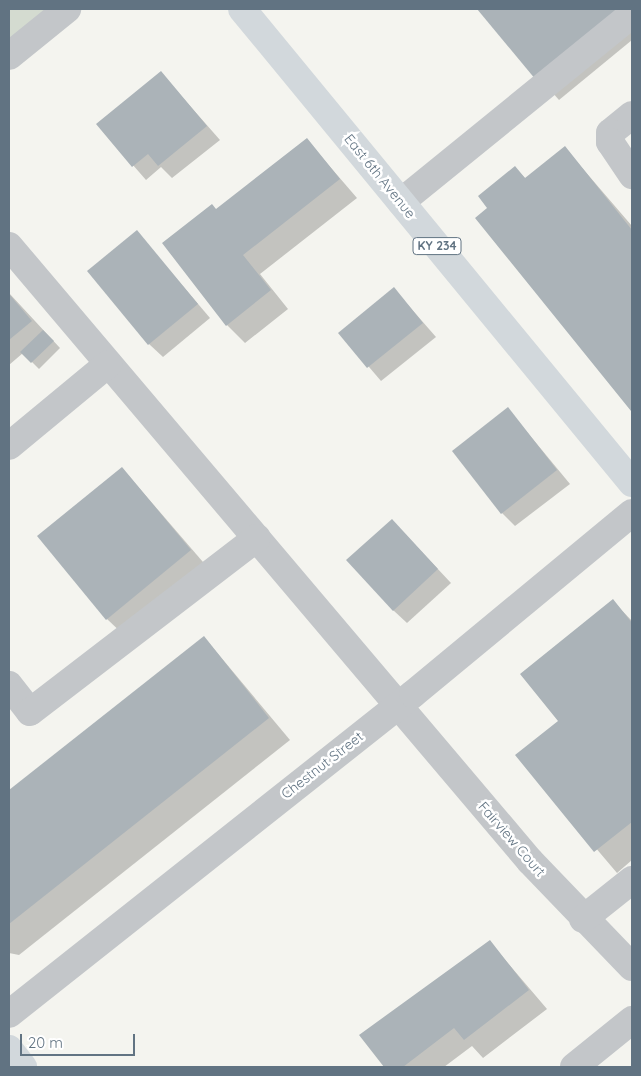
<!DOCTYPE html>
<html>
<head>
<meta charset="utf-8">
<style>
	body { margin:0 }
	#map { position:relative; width:641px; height:1076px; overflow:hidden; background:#f4f4ef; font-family:Quicksand,sans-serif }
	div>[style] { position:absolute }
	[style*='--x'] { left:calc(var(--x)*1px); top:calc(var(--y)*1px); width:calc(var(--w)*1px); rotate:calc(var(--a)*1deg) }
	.green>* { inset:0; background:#d4dbd0 }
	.shadow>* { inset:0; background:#0003 }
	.building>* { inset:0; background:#abb3b8 }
	.minor>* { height:28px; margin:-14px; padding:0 14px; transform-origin:14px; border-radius:14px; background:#c3c6c9 }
	.major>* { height:28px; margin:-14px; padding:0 14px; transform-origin:14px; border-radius:14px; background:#d2d8dc }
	span { translate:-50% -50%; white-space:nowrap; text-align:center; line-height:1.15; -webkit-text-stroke:5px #fff; paint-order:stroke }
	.shield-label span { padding:1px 4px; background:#fff; border:1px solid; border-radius:4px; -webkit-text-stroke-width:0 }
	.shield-label { font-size:12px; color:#617382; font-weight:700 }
	.street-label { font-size:14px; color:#617382 }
	.frame { position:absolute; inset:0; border:10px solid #617382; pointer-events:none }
	.scale { position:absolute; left:20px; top:1034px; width:115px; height:22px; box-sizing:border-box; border:2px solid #617382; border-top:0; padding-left:6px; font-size:15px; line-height:18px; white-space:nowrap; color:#617382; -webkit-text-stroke:4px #fff; paint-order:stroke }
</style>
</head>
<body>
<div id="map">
	<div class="green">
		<div style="clip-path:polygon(9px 9px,67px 9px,9px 56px)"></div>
	</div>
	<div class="shadow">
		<div style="clip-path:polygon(479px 9px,632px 9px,632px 40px,559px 100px)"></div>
		<div style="clip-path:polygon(161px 73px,220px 140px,172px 178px,161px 167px,146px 180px,98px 125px)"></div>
		<div style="clip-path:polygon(307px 140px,357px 198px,260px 274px,288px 309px,245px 343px,227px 325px,217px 210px)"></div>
		<div style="clip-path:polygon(565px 148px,632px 226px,632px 411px,477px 218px,489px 208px,515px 168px,526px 179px)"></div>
		<div style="clip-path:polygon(137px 232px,210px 318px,163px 357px,149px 344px)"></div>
		<div style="clip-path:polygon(394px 289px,436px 337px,381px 381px,340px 333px)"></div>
		<div style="clip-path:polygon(9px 293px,60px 348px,39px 369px,23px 353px,9px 365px)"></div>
		<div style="clip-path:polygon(508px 409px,570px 484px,515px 526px,502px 513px)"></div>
		<div style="clip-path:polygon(122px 468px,209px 569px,126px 637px,107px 619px)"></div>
		<div style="clip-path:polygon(405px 534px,451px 583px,407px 623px,393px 610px)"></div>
		<div style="clip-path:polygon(613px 601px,632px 621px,632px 860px,617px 873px,517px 755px,560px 721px)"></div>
		<div style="clip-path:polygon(204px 637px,290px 740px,19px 955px,9px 953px,9px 792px)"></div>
		<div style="clip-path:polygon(490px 942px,547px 1009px,483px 1058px,472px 1046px,444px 1067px,386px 1067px,361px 1035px)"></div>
	</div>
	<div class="building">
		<div style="clip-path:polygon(477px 9px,622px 9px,536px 80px)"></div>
		<div style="clip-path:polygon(161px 71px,207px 126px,158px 166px,148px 154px,132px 167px,96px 124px)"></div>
		<div style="clip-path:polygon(307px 138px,340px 179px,243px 255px,271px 290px,226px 326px,162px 243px,212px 204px,216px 209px)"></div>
		<div style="clip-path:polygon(565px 146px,632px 230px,631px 411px,475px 218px,487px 208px,478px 196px,515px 166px,525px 178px)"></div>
		<div style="clip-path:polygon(137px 230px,198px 304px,148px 345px,87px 271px)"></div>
		<div style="clip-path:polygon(394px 287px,423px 323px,367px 368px,338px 333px)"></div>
		<div style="clip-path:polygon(9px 294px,32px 321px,9px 340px)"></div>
		<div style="clip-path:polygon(43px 330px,54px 341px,31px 363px,20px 352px)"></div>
		<div style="clip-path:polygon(508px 407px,557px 470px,501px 514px,452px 451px)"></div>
		<div style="clip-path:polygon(122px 467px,191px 550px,106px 620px,37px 536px)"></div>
		<div style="clip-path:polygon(392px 519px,438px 569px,393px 611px,346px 560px)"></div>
		<div style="clip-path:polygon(613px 599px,632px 623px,632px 822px,594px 852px,515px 755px,558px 721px,520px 674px)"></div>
		<div style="clip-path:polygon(204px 636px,269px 718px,9px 924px,9px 790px)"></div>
		<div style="clip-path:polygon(490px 940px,529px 990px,464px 1040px,454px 1028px,403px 1067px,384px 1067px,359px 1035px)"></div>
	</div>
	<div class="minor">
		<div style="--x:9;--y:56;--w:75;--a:-39"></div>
		<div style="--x:632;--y:115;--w:28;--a:141"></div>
		<div style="--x:610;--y:133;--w:9;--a:90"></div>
		<div style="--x:610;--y:142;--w:40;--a:56"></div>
		<div style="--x:401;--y:202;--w:298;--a:-39.1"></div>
		<div style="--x:9;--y:246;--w:806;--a:49.73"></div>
		<div style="--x:530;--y:861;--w:147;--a:46.1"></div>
		<div style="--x:9;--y:446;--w:129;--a:-39.6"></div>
		<div style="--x:9;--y:685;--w:34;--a:52"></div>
		<div style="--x:30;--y:712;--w:286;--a:-37.5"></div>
		<div style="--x:583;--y:919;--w:63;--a:-38.5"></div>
		<div style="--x:9;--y:1014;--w:515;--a:-38.38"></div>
		<div style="--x:413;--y:694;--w:284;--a:-39.6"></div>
		<div style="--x:574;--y:1067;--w:75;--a:-39"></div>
	</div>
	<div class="major">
		<div style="--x:242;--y:9;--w:614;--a:50.55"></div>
		<div style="--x:9;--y:1049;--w:23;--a:52"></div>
	</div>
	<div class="shield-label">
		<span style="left:437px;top:246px">KY 234</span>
	</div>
	<div class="street-label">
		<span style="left:380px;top:176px;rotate:51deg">East 6th Avenue</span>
		<span style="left:322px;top:765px;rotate:-38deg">Chestnut Street</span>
		<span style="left:512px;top:839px;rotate:49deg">Fairview Court</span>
	</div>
	<div class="frame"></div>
	<div class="scale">20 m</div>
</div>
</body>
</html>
